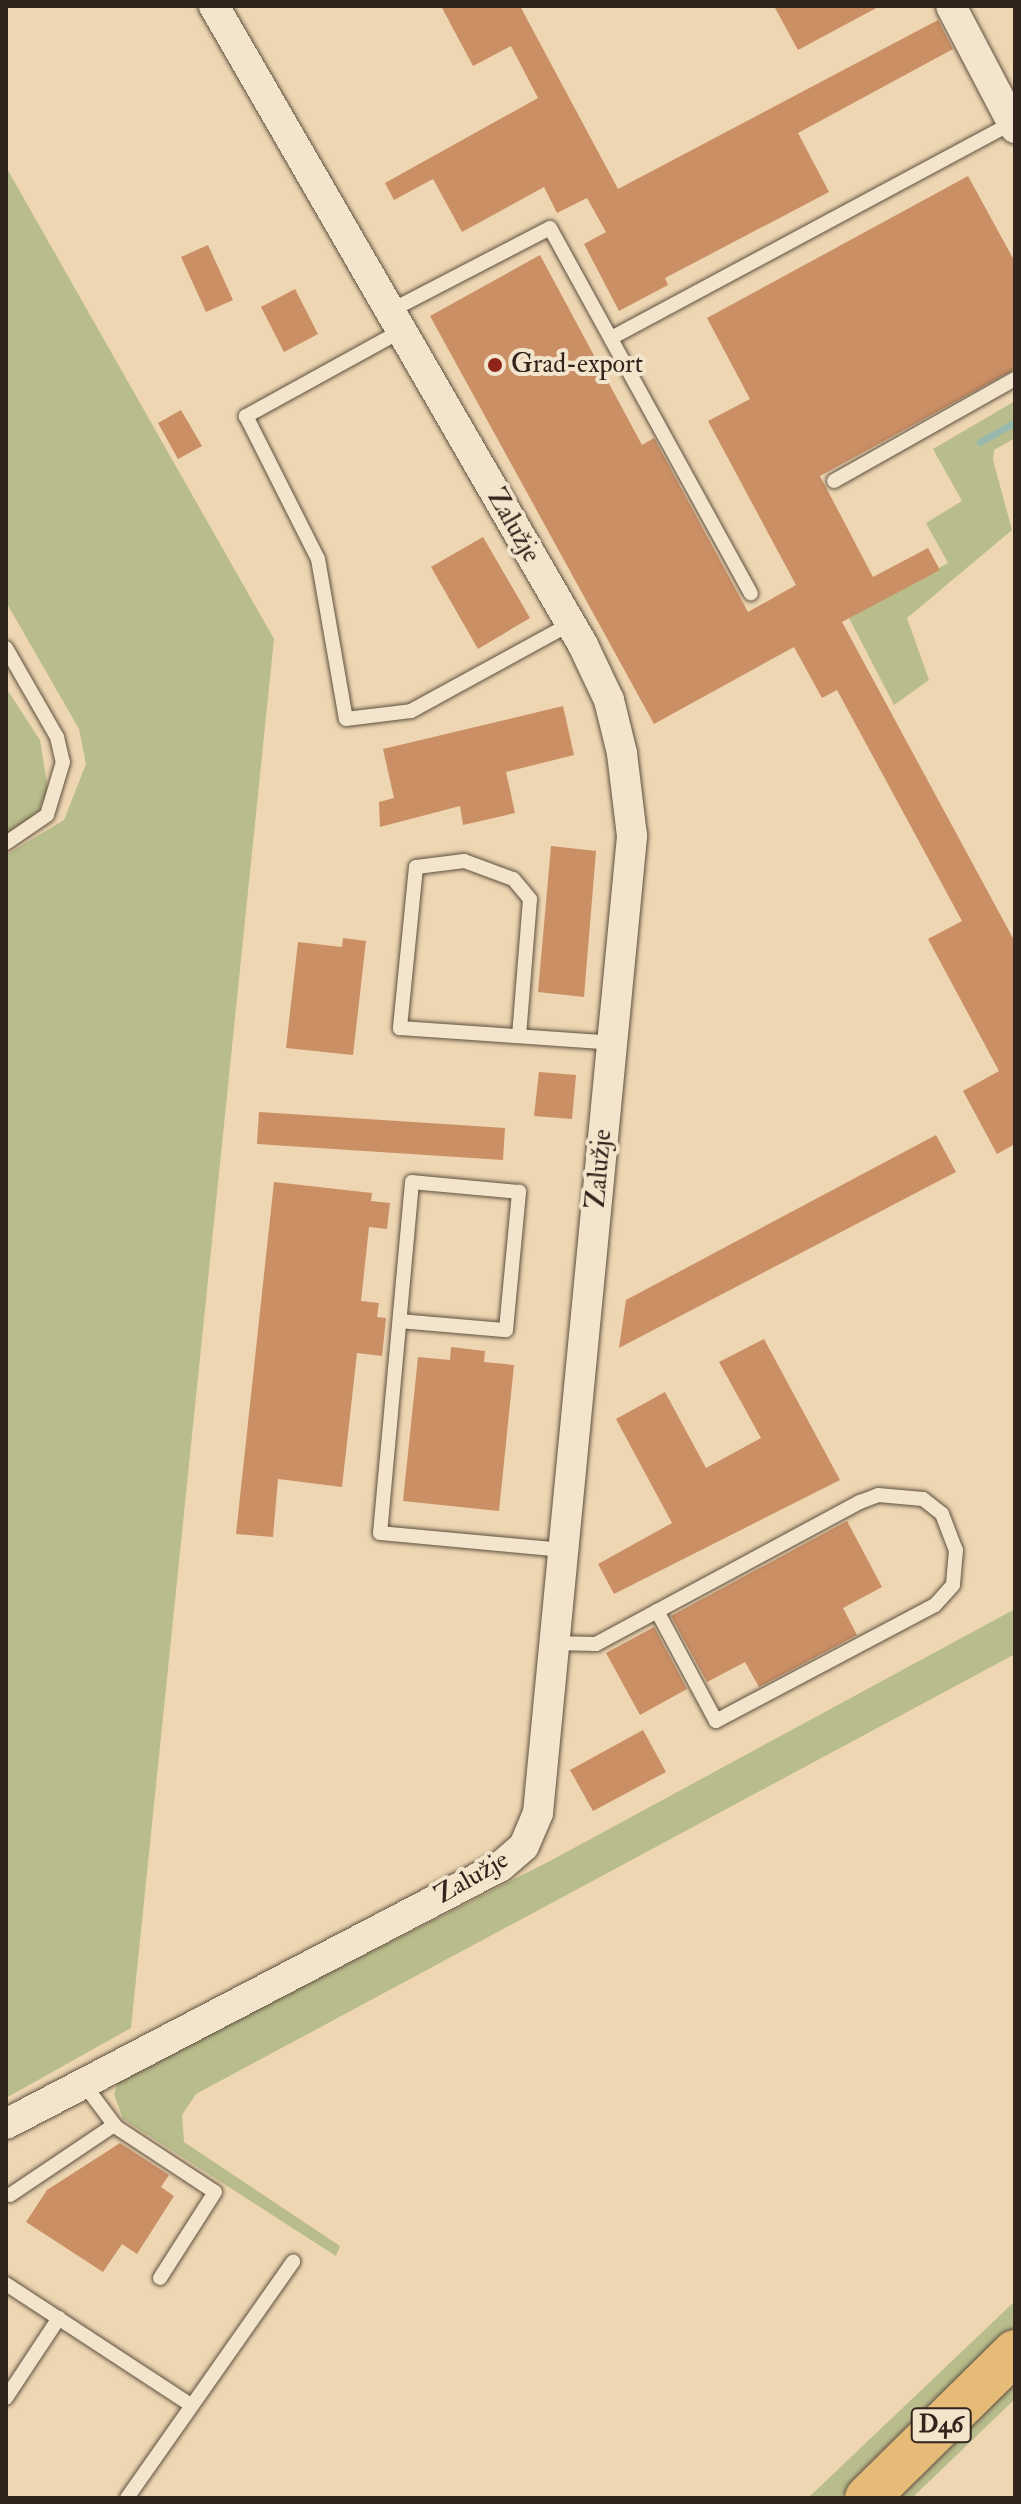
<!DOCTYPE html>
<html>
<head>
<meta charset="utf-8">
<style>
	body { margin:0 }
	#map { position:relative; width:1021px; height:2504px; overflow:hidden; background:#edd6b1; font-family:"IM FELL Double Pica",serif }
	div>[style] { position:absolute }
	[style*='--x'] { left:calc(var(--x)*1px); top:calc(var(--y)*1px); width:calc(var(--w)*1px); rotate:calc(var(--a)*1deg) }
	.green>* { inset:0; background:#b9bd8b }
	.stream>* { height:7px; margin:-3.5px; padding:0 3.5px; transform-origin:3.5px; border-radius:3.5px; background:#99b9af }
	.building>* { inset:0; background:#cb8f65 }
	.roads { filter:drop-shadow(0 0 2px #5f5041) drop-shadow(0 0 2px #5f5041) }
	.service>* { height:14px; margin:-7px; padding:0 7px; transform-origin:7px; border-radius:7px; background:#f3e4cc }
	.minor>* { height:30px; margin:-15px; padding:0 15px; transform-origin:15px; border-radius:15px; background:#f3e4cc }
	.primary>* { height:44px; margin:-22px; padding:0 22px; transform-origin:22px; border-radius:22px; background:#e6bb78 }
	.dots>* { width:22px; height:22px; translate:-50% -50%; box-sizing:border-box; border:4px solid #f3e4cc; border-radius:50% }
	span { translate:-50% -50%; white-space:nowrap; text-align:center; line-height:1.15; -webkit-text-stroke:8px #f3e4cc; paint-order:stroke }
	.shield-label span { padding:2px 6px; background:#f3e4cc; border:2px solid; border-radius:6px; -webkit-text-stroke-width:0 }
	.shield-label { font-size:24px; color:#30241c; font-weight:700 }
	.poi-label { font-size:26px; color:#30241c }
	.left { translate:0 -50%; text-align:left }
	.street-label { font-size:26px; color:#30241c }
	.frame { position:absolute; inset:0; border:8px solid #30241c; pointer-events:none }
</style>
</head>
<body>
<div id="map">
	<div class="green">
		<div style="clip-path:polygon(6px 167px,274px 639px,131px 2028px,6px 2098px,6px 855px,64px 820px,86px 764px,79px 729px,6px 602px)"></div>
		<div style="clip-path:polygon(1015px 401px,1015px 438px,994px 450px,993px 460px,1012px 530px,907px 618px,929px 680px,894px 705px,849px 618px,948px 563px,926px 523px,962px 501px,933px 449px)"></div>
		<div style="clip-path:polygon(6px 688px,40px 740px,48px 791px,38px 812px,6px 838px)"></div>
		<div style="clip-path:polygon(1015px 1609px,1015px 1654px,196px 2094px,182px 2115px,184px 2142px,340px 2246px,336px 2256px,123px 2119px,114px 2094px,119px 2080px,550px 1861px)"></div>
		<div style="clip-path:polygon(1015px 2301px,1015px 2332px,839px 2498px,808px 2498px)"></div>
		<div style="clip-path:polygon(1015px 2368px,1015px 2399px,912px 2498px,882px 2498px)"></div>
	</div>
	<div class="stream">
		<div style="--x:980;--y:442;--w:40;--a:-29.7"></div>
	</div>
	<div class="building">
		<div style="clip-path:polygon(441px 6px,520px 6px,618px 189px,938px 20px,953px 49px,798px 133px,829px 192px,665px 278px,668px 285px,619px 311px,584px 244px,606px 232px,587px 198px,557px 213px,544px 187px,462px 232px,433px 179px,394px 200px,385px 183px,538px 98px,511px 46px,473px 66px)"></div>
		<div style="clip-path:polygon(774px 6px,880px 6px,798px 50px)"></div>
		<div style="clip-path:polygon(968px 176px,1015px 262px,1015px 369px,820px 476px,873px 577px,928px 548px,940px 570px,842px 622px,1015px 942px,1015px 1144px,997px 1154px,963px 1091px,999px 1071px,928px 939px,962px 921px,837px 690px,822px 698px,794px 647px,654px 724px,430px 316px,540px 255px,642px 445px,654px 438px,748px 612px,796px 585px,708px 421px,750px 399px,707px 318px)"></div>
		<div style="clip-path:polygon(208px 245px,233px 300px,206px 312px,181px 257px)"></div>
		<div style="clip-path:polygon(295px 289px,318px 334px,284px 352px,261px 307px)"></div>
		<div style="clip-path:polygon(181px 410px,202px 446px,178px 459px,158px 423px)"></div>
		<div style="clip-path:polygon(483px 537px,530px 618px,478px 649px,431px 567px)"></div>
		<div style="clip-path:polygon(563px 706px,574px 755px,506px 772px,515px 813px,463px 825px,460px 806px,380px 827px,379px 802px,394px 798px,383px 749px)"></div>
		<div style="clip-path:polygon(551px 846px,596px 851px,584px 997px,538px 992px)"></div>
		<div style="clip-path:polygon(343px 938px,366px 941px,353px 1055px,286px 1048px,298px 942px,342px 947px)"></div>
		<div style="clip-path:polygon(539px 1072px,576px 1075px,572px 1119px,534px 1116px)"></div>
		<div style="clip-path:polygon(259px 1112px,505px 1128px,503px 1160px,257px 1144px)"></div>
		<div style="clip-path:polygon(936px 1135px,956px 1172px,619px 1348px,626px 1300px)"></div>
		<div style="clip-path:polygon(274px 1182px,372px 1193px,371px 1201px,390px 1203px,387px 1229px,369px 1227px,361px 1301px,379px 1303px,377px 1317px,386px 1318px,382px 1356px,357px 1353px,342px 1487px,278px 1479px,273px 1537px,236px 1534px)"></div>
		<div style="clip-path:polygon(764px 1339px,840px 1480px,614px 1594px,598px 1564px,672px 1523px,616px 1419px,665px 1392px,706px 1468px,761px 1438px,719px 1362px)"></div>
		<div style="clip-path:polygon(451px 1347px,485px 1351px,484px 1362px,514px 1365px,499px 1511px,403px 1501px,418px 1357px,450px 1360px)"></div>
		<div style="clip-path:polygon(847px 1521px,882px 1587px,843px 1608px,857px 1635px,759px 1687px,745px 1662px,707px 1682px,671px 1616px)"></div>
		<div style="clip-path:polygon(654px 1627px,687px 1689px,640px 1715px,606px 1653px)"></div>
		<div style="clip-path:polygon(643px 1730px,666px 1772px,593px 1811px,570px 1770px)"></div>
		<div style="clip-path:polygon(120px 2143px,169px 2175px,161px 2187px,174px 2196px,137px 2254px,122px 2244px,103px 2272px,26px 2222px,47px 2190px)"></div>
	</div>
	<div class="roads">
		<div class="service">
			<div style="--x:388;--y:312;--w:182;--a:-27.4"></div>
			<div style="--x:550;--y:228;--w:417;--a:61.2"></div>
			<div style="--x:399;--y:332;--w:175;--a:151.2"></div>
			<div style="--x:246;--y:416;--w:160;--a:63.3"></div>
			<div style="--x:318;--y:559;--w:162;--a:80.1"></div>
			<div style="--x:346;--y:719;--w:65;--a:-7"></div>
			<div style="--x:411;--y:711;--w:181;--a:-28.7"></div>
			<div style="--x:611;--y:338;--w:455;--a:-28.2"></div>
			<div style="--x:834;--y:481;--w:208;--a:-29.4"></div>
			<div style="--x:6;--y:648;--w:103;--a:60.2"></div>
			<div style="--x:57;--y:737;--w:26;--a:77"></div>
			<div style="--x:63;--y:762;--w:55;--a:106.8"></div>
			<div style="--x:47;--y:815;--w:50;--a:145.7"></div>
			<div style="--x:519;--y:1036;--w:137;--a:-85.4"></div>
			<div style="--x:530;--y:899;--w:26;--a:-130"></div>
			<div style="--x:513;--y:879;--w:52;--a:-159.8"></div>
			<div style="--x:464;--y:861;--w:48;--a:172.9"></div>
			<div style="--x:416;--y:867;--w:162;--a:95.7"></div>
			<div style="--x:400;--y:1028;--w:213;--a:4"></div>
			<div style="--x:400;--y:1321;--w:106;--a:4.9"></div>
			<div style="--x:506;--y:1330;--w:139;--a:-84.6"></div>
			<div style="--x:519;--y:1192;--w:107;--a:-174.7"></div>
			<div style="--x:412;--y:1182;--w:352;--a:95.2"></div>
			<div style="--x:380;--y:1533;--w:185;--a:5.3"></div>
			<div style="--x:554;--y:1643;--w:42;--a:1.4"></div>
			<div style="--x:596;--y:1644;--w:300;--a:-28.3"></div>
			<div style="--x:860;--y:1502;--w:19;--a:-21"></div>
			<div style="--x:878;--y:1495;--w:45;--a:5.1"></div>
			<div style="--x:923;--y:1499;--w:24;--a:38"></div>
			<div style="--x:942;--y:1514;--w:39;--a:69"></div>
			<div style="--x:956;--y:1550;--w:35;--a:95"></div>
			<div style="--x:953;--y:1585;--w:27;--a:132"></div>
			<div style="--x:935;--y:1605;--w:248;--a:152.1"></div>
			<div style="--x:716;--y:1721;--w:125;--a:-118.2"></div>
			<div style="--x:83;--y:2083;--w:55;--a:53.1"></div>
			<div style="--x:116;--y:2127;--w:118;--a:33.3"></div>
			<div style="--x:215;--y:2192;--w:102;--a:122.6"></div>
			<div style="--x:10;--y:2195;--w:125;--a:-33.9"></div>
			<div style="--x:6;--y:2284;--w:221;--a:33.2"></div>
			<div style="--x:6;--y:2398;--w:96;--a:-56.5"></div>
			<div style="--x:127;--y:2498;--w:289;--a:-54.9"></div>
		</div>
		<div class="minor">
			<div style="--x:951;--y:6;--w:138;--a:62.3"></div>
			<div style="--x:6;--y:2124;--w:558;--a:-27.53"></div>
			<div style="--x:501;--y:1866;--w:30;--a:-41"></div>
			<div style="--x:524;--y:1846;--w:36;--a:-67"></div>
			<div style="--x:538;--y:1813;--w:982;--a:-84.5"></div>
			<div style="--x:632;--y:836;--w:84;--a:-96.9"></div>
			<div style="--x:622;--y:753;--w:55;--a:-103.8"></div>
			<div style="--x:609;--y:700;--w:61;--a:-115.3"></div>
			<div style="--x:583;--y:645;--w:738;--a:-120"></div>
		</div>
		<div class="primary">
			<div style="--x:867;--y:2498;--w:208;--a:-44.6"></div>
		</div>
	</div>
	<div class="dots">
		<div style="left:495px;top:365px;background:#8f2418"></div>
	</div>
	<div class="shield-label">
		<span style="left:941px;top:2425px">D46</span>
	</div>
	<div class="poi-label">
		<span class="left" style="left:511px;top:365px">Grad-export</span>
	</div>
	<div class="street-label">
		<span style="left:513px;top:526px;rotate:60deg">Zalužje</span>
		<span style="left:600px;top:1169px;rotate:-85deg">Zalužje</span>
		<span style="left:472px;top:1878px;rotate:-30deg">Zalužje</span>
	</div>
	<div class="frame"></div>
</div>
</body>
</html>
